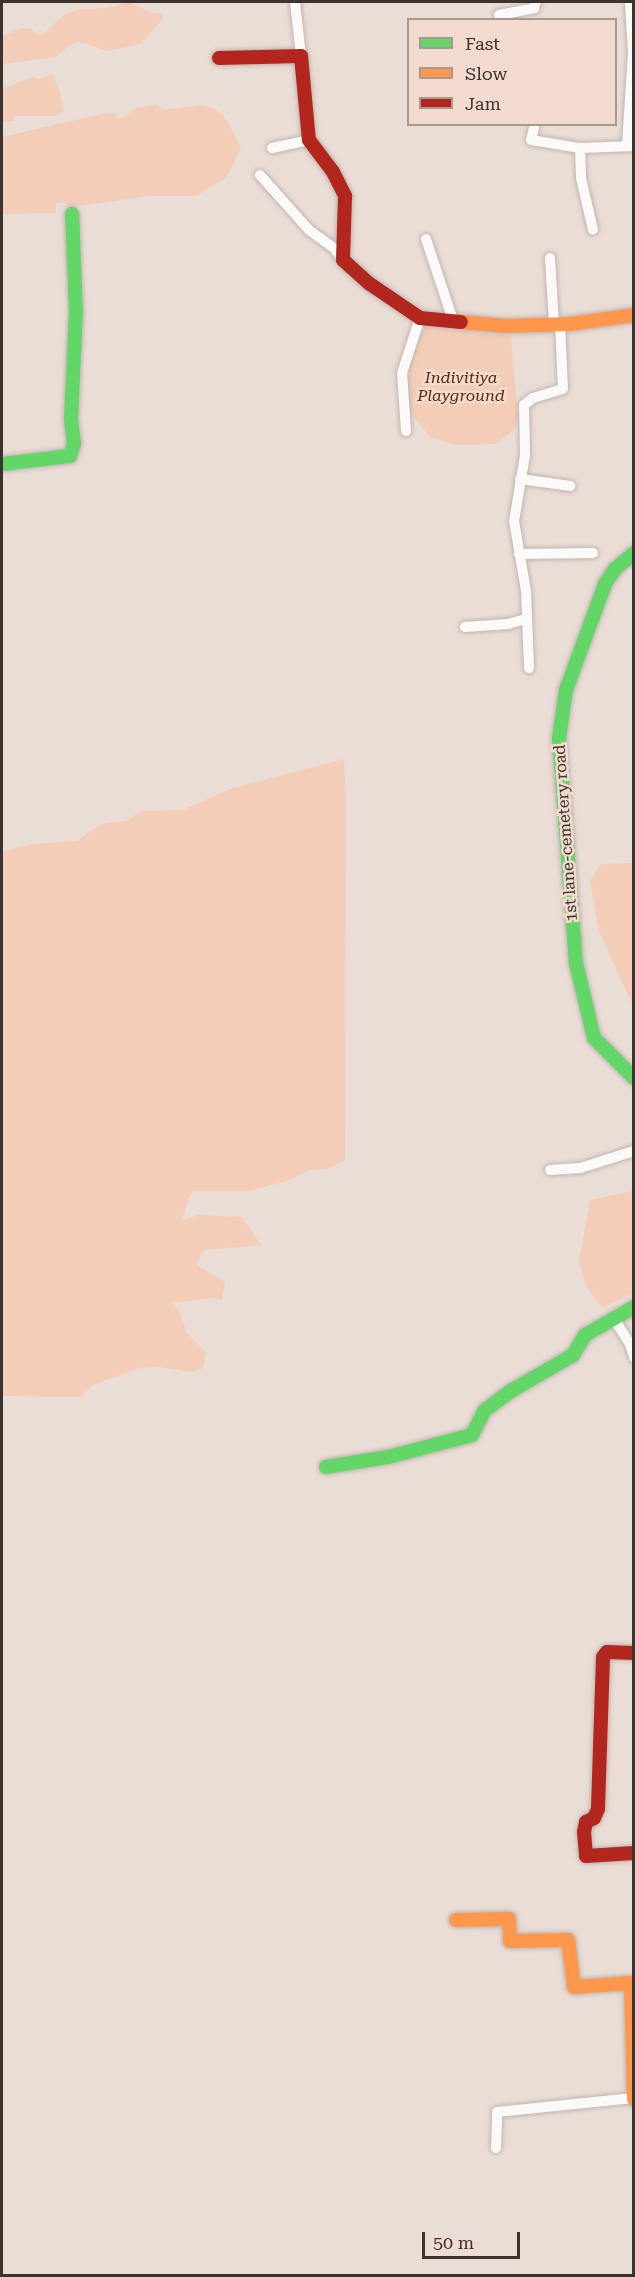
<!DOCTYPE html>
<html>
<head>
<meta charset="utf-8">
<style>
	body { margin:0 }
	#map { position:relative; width:635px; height:2277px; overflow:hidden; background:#eaddd6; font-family:"Roboto Serif",serif }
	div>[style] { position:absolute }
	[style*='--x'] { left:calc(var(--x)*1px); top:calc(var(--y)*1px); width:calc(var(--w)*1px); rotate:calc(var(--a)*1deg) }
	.green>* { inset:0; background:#f3cdb8 }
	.roads { filter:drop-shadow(0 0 2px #c0b6b1) drop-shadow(0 0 2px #c0b6b1) }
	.street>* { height:10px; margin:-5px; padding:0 5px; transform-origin:5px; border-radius:5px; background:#fcfaf9 }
	.fast>* { height:14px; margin:-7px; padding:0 7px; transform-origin:7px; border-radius:7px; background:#63d668 }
	.slow>* { height:14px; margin:-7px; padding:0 7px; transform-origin:7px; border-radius:7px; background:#ff974d }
	.jam>* { height:14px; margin:-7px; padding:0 7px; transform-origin:7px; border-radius:7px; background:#b3261e }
	span { translate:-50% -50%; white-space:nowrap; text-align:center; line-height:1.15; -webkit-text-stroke:5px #f2dbce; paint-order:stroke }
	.park-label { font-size:16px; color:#582a0b; font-style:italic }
	.street-label { font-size:16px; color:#3c332e }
	.frame { position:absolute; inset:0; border:3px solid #3c332e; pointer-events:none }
	.legend { position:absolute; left:407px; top:18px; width:210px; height:108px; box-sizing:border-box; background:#f2dbce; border:2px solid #a9988e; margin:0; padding:8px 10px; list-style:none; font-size:18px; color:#3c332e }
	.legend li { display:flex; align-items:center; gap:12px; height:30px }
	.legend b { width:30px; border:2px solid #a9988e }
	.scale { position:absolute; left:422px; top:2232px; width:98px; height:27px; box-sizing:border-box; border:3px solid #3c332e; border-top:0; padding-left:8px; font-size:18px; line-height:21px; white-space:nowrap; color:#3c332e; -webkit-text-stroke:4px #f2dbce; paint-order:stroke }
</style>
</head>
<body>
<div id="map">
	<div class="green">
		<div style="clip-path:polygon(130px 2px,151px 13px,163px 14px,162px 20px,141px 44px,108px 51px,79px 42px,70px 45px,56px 57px,2px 64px,2px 37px,21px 28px,31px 29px,41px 36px,65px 14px,80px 9px,106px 8px)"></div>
		<div style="clip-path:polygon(52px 73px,60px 92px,64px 111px,55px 116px,15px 116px,13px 121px,2px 122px,2px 89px,32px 77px,41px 79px)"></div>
		<div style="clip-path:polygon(156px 104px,163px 110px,201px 105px,216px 109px,227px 120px,241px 148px,227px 177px,196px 196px,149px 196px,73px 207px,60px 202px,56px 204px,56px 213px,2px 214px,2px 137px,102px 114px,116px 113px,117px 119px,124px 117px,134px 109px)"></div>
		<div style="clip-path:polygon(425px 327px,511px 336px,518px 418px,514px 430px,496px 444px,456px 445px,430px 437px,410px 412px,406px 376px,418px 337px)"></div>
		<div style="clip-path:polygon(344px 759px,346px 798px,345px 1160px,328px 1169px,311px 1170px,287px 1181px,249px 1191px,193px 1191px,189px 1197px,182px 1221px,198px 1215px,242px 1217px,261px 1245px,205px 1250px,196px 1264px,225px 1282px,222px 1300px,213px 1298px,173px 1303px,181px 1314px,186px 1332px,206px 1352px,203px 1368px,191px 1372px,159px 1367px,139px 1368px,93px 1385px,81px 1397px,2px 1396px,2px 852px,32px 844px,76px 841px,101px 824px,127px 821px,141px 811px,183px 810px,230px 789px)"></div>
		<div style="clip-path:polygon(633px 863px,634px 863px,633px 1005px,599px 932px,590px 881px,601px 864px)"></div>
		<div style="clip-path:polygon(633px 1191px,633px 1293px,602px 1308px,586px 1286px,579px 1261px,590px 1200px)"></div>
	</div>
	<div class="roads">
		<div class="street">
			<div style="--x:295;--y:2;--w:54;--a:83.7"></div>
			<div style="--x:499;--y:15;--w:36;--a:-11"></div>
			<div style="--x:534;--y:8;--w:6;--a:-72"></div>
			<div style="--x:535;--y:124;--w:16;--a:104"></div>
			<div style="--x:531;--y:140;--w:50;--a:9.3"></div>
			<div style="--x:580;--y:148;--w:54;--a:-2.1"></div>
			<div style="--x:627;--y:145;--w:92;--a:-86.3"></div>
			<div style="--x:633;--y:53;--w:51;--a:-93.4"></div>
			<div style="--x:272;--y:148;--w:38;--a:-12"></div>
			<div style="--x:580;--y:148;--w:30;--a:88"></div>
			<div style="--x:581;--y:178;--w:53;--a:77"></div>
			<div style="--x:260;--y:175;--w:74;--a:48.3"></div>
			<div style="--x:309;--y:230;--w:32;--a:36"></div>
			<div style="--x:335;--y:249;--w:14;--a:54"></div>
			<div style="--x:426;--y:239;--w:85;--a:71.6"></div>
			<div style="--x:550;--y:258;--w:66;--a:86.5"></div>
			<div style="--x:406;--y:431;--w:58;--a:-93.9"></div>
			<div style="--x:402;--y:373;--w:58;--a:-71.9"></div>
			<div style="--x:520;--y:479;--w:51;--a:7.8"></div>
			<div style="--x:519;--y:554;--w:74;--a:-0.8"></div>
			<div style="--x:465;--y:627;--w:43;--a:-4"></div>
			<div style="--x:508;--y:624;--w:19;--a:-16"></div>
			<div style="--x:529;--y:668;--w:77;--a:-92.2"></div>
			<div style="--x:526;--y:591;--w:71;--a:-99.7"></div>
			<div style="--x:514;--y:521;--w:67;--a:-80.5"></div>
			<div style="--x:525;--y:455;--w:50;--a:-91.1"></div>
			<div style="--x:524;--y:405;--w:11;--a:-38"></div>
			<div style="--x:533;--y:398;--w:31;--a:-17"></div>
			<div style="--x:563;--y:389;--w:65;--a:-92.6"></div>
			<div style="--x:550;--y:1170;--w:30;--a:-4"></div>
			<div style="--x:580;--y:1168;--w:57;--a:-17.5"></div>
			<div style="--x:613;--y:1317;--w:32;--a:58"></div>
			<div style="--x:630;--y:1344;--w:14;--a:73"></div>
			<div style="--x:496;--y:2148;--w:36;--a:-88"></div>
			<div style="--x:497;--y:2112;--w:137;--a:-5.9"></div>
		</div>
		<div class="fast">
			<div style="--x:2;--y:464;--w:68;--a:-6.7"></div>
			<div style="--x:70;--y:456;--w:13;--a:-72"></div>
			<div style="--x:74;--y:444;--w:26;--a:-97"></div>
			<div style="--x:71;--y:418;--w:106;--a:-87.3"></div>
			<div style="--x:76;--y:312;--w:98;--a:-92.3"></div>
			<div style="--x:634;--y:553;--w:25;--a:140"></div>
			<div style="--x:615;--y:569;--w:18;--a:124"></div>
			<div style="--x:605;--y:584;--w:113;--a:110.2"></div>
			<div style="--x:566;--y:690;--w:49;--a:98.3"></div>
			<div style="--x:559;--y:738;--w:226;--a:85.7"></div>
			<div style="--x:576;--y:963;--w:77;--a:76.5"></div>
			<div style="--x:594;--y:1038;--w:57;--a:45"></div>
			<div style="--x:326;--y:1467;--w:63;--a:-9.2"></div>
			<div style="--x:388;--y:1457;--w:87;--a:-14.7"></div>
			<div style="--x:472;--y:1435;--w:27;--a:-63"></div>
			<div style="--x:484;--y:1411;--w:34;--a:-37"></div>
			<div style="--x:511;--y:1391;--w:72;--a:-30.1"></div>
			<div style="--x:573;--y:1355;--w:23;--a:-59"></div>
			<div style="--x:585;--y:1335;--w:56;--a:-29.7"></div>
		</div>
		<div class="slow">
			<div style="--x:461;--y:322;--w:45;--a:5.1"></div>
			<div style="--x:506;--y:326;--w:64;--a:-1.8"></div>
			<div style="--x:570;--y:324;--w:65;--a:-8"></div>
			<div style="--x:456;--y:1920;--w:53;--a:-1.1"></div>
			<div style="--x:509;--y:1919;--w:22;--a:87"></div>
			<div style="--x:510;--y:1941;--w:58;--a:-1"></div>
			<div style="--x:568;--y:1940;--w:47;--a:82.7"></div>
			<div style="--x:574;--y:1987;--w:57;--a:-4"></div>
			<div style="--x:631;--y:1983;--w:116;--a:88.5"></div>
		</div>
		<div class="jam">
			<div style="--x:219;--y:58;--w:82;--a:-1.4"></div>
			<div style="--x:301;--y:56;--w:84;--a:84.6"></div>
			<div style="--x:309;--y:140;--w:40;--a:53"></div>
			<div style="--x:333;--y:172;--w:27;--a:63"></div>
			<div style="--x:345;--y:196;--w:64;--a:91.8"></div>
			<div style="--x:343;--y:260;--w:36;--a:42"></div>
			<div style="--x:370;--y:284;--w:60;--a:34.2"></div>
			<div style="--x:420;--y:318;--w:41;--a:5.6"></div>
			<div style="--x:634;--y:1653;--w:27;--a:-178"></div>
			<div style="--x:607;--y:1652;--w:6;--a:129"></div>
			<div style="--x:603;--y:1657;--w:152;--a:91.9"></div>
			<div style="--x:598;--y:1809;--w:10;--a:114"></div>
			<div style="--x:594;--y:1818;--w:9;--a:153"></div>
			<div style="--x:586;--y:1822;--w:10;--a:101"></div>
			<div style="--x:584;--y:1832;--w:24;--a:85"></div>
			<div style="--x:586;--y:1856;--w:48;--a:-3.6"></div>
		</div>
	</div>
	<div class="park-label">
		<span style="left:461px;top:387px">Indivitiya<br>Playground</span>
	</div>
	<div class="street-label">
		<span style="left:566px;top:833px;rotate:-94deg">1st lane-cemetery road</span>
	</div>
	<div class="frame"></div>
	<ul class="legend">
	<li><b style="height:8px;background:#63d668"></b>Fast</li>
	<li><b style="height:8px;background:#ff974d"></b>Slow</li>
	<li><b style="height:8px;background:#b3261e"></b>Jam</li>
	</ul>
	<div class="scale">50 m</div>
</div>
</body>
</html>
